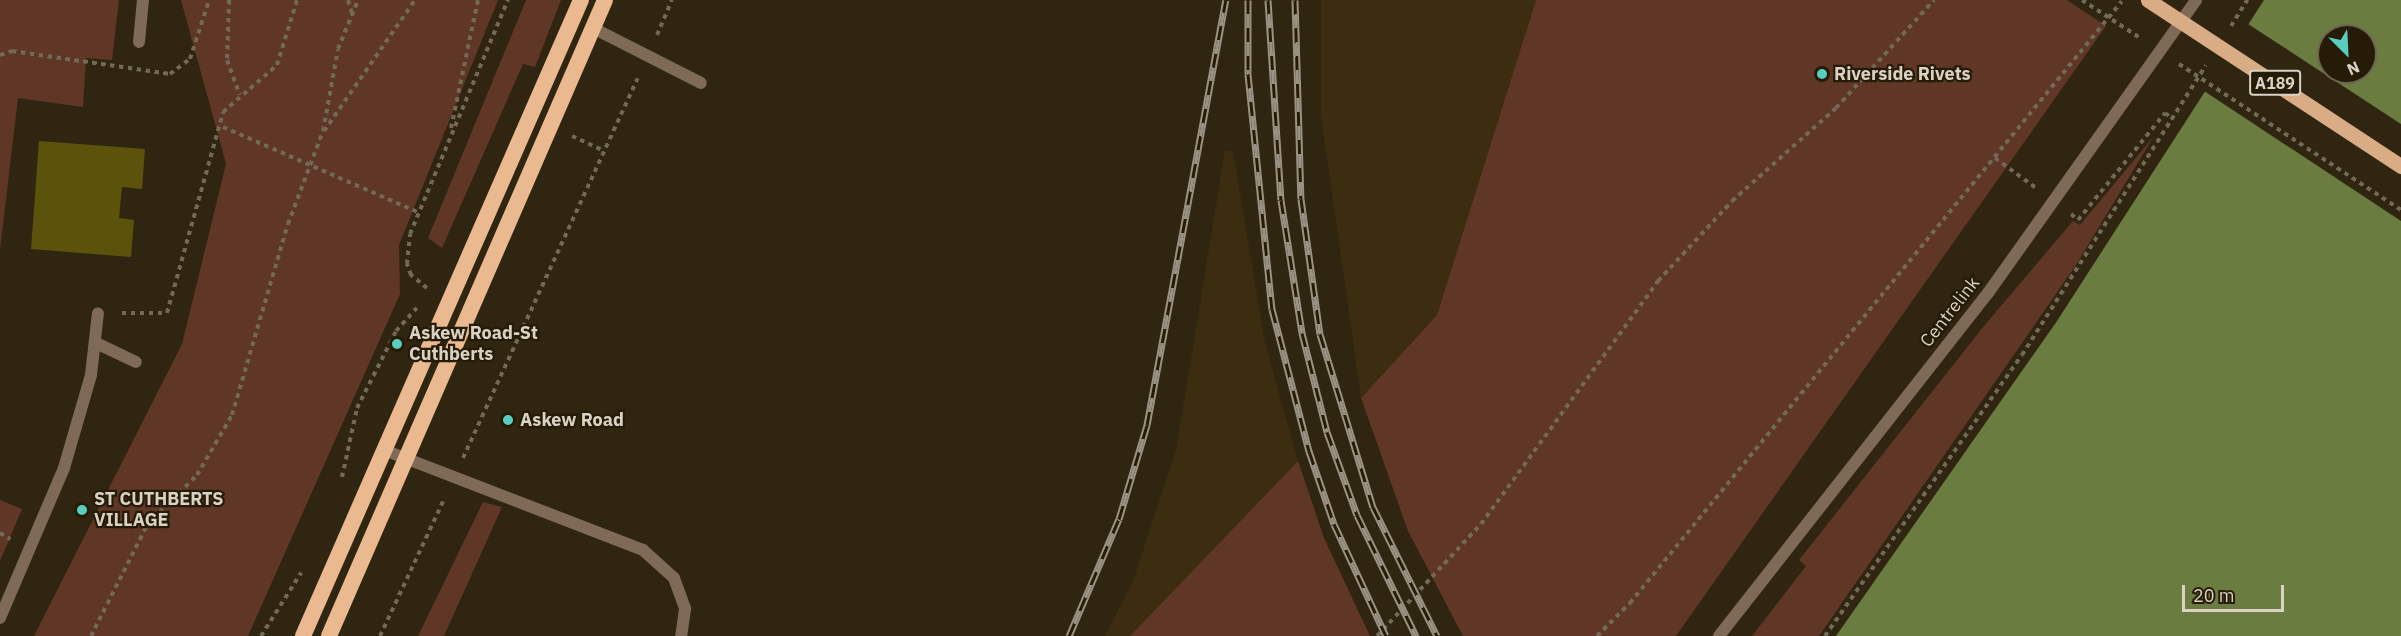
<!DOCTYPE html>
<html>
<head>
<meta charset="utf-8">
<style>
	body { margin:0 }
	#map { position:relative; width:2401px; height:636px; overflow:hidden; background:#302510; font-family:"IBM Plex Sans",sans-serif }
	div>[style] { position:absolute }
	[style*='--x'] { left:calc(var(--x)*1px); top:calc(var(--y)*1px); width:calc(var(--w)*1px); rotate:calc(var(--a)*1deg) }
	.built>* { inset:0; background:#3c2d11 }
	.green>* { inset:0; background:#603627 }
	.water>* { inset:0; background:#6b7c41 }
	.pier>* { inset:0; background:#302510 }
	.building>* { inset:0; background:#5b530c }
	.path>* { height:4px; margin-top:-2px; transform-origin:0; background:repeating-linear-gradient(90deg,#726957 0 4.5px,transparent 0 9px) }
	.service>* { height:12px; margin:-6px; padding:0 6px; transform-origin:6px; border-radius:6px; background:#7f6957 }
	.minor>* { height:12px; margin:-6px; padding:0 6px; transform-origin:6px; border-radius:6px; background:#7f6957 }
	.primary>* { height:15px; margin:-7.5px; padding:0 7.5px; transform-origin:7.5px; border-radius:7.5px; background:#d9ac86 }
	.trunk>* { height:16px; margin:-8px; padding:0 8px; transform-origin:8px; border-radius:8px; background:#eab990 }
	.rail>* { height:7px; margin-top:-3.5px; transform-origin:0; background:repeating-linear-gradient(90deg,#261b06 0 14px,#9a9282 0 28px); box-sizing:border-box; border-block:2px solid #9a9282 }
	.dots>* { width:16px; height:16px; translate:-50% -50%; box-sizing:border-box; border:3px solid #261b06; border-radius:50% }
	span { translate:-50% -50%; white-space:nowrap; text-align:center; line-height:1.15; -webkit-text-stroke:4.5px #261b06; paint-order:stroke }
	.shield-label span { padding:2px 4px; background:#261b06; border:2px solid; border-radius:4px; -webkit-text-stroke-width:0 }
	.shield-label { font-size:16px; color:#d9d2c5; font-weight:700 }
	.poi-label { font-size:18px; color:#d9d2c5; font-weight:700 }
	.left { translate:0 -50%; text-align:left }
	.street-label { font-size:18px; color:#d9d2c5 }
	.north { position:absolute; left:2317px; top:24px; width:60px; height:60px; box-sizing:border-box; background:#261b06; border:2px solid #6e6452; border-radius:50%; rotate:156deg; font-size:16px; font-weight:700; line-height:24px; text-align:center; color:#d9d2c5 }
	.north::after { content:''; display:block; margin:auto; width:21px; height:27px; background:#58cec0; clip-path:polygon(50% 0,100% 100%,50% 72%,0 100%) }
	.scale { position:absolute; left:2182px; top:585px; width:102px; height:27px; box-sizing:border-box; border:3px solid #d9d2c5; border-top:0; padding-left:8px; font-size:18px; line-height:21px; white-space:nowrap; color:#d9d2c5; -webkit-text-stroke:4px #261b06; paint-order:stroke }
</style>
</head>
<body>
<div id="map">
	<div class="built">
		<div style="clip-path:polygon(1321px 0,1536px 0,1437px 315px,1361px 398px,1321px 116px)"></div>
		<div style="clip-path:polygon(1225px 151px,1233px 151px,1265px 343px,1298px 461px,1130px 636px,1105px 636px,1133px 581px,1176px 450px)"></div>
	</div>
	<div class="green">
		<div style="clip-path:polygon(0 0,119px 0,112px 60px,86px 58px,83px 107px,18px 98px,0 250px)"></div>
		<div style="clip-path:polygon(181px 0,498px 0,399px 245px,400px 294px,248px 636px,34px 636px,182px 344px,226px 164px)"></div>
		<div style="clip-path:polygon(526px 0,561px 0,535px 67px,523px 64px,442px 248px,428px 238px)"></div>
		<div style="clip-path:polygon(1536px 0,2067px 0,2106px 26px,1676px 636px,1463px 636px,1408px 531px,1361px 398px,1437px 315px)"></div>
		<div style="clip-path:polygon(2154px 136px,2076px 265px,1819px 636px,1752px 636px,1806px 566px,1799px 560px,1984px 326px,2073px 221px,2080px 225px)"></div>
		<div style="clip-path:polygon(1298px 461px,1324px 538px,1370px 636px,1130px 636px)"></div>
		<div style="clip-path:polygon(0 500px,22px 509px,0 561px)"></div>
		<div style="clip-path:polygon(483px 502px,502px 507px,444px 636px,418px 636px)"></div>
	</div>
	<div class="water">
		<div style="clip-path:polygon(evenodd,2264px 0,2401px 0,2401px 636px,1836px 636px,2057px 321px,2264px 0,2329px 36px,2365px 36px,2365px 72px,2329px 72px,2329px 36px)"></div>
	</div>
	<div class="pier">
		<div style="clip-path:polygon(2245px 22px,2401px 124px,2401px 221px,2201px 89px)"></div>
	</div>
	<div class="building">
		<div style="clip-path:polygon(39px 141px,145px 149px,142px 189px,122px 187px,119px 218px,134px 220px,131px 257px,31px 249px)"></div>
	</div>
	<div class="path">
		<div style="--x:229;--y:0;--w:60;--a:91.9"></div>
		<div style="--x:227;--y:60;--w:37;--a:70"></div>
		<div style="--x:348;--y:0;--w:14;--a:73"></div>
		<div style="--x:2082;--y:0;--w:69;--a:33.2"></div>
		<div style="--x:2231;--y:26;--w:31;--a:-58"></div>
		<div style="--x:657;--y:35;--w:38;--a:-67"></div>
		<div style="--x:0;--y:55;--w:13;--a:-18"></div>
		<div style="--x:12;--y:51;--w:160;--a:8.3"></div>
		<div style="--x:170;--y:74;--w:25;--a:-37"></div>
		<div style="--x:190;--y:59;--w:62;--a:-72.1"></div>
		<div style="--x:2179;--y:64;--w:266;--a:33.3"></div>
		<div style="--x:223;--y:127;--w:213;--a:23.6"></div>
		<div style="--x:451;--y:128;--w:131;--a:-78.1"></div>
		<div style="--x:324;--y:131;--w:160;--a:-55.2"></div>
		<div style="--x:572;--y:136;--w:35;--a:25"></div>
		<div style="--x:1995;--y:158;--w:51;--a:36.2"></div>
		<div style="--x:2071;--y:214;--w:9;--a:41"></div>
		<div style="--x:2078;--y:220;--w:138;--a:-50.9"></div>
		<div style="--x:2165;--y:113;--w:10;--a:37"></div>
		<div style="--x:427;--y:288;--w:21;--a:-141"></div>
		<div style="--x:411;--y:275;--w:12;--a:-110"></div>
		<div style="--x:407;--y:264;--w:30;--a:-84"></div>
		<div style="--x:410;--y:234;--w:254;--a:-67.3"></div>
		<div style="--x:122;--y:313;--w:45;--a:0"></div>
		<div style="--x:167;--y:313;--w:209;--a:-74.4"></div>
		<div style="--x:223;--y:112;--w:72;--a:-41"></div>
		<div style="--x:277;--y:65;--w:68;--a:-72.9"></div>
		<div style="--x:463;--y:458;--w:418;--a:-65.3"></div>
		<div style="--x:342;--y:477;--w:71;--a:-77.7"></div>
		<div style="--x:357;--y:408;--w:86;--a:-63.1"></div>
		<div style="--x:396;--y:331;--w:31;--a:-48"></div>
		<div style="--x:0;--y:533;--w:12;--a:31"></div>
		<div style="--x:91;--y:636;--w:124;--a:-63.2"></div>
		<div style="--x:147;--y:525;--w:71;--a:-45"></div>
		<div style="--x:197;--y:475;--w:69;--a:-59.7"></div>
		<div style="--x:232;--y:415;--w:199;--a:-73.7"></div>
		<div style="--x:288;--y:224;--w:99;--a:-69.4"></div>
		<div style="--x:323;--y:131;--w:83;--a:-79.6"></div>
		<div style="--x:338;--y:49;--w:53;--a:-67.8"></div>
		<div style="--x:261;--y:636;--w:75;--a:-57.6"></div>
		<div style="--x:380;--y:636;--w:153;--a:-64.9"></div>
		<div style="--x:1377;--y:636;--w:153;--a:-47.1"></div>
		<div style="--x:1481;--y:524;--w:301;--a:-53.9"></div>
		<div style="--x:1658;--y:281;--w:109;--a:-47.2"></div>
		<div style="--x:1732;--y:201;--w:140;--a:-41.8"></div>
		<div style="--x:1836;--y:108;--w:146;--a:-47.8"></div>
		<div style="--x:1597;--y:636;--w:47;--a:-45"></div>
		<div style="--x:1630;--y:603;--w:777;--a:-50.74"></div>
		<div style="--x:1825;--y:636;--w:343;--a:-55"></div>
		<div style="--x:2022;--y:355;--w:343;--a:-57.6"></div>
	</div>
	<div class="service">
		<div style="--x:593;--y:28;--w:121;--a:27"></div>
		<div style="--x:384;--y:450;--w:278;--a:21.1"></div>
		<div style="--x:643;--y:550;--w:42;--a:42.1"></div>
		<div style="--x:674;--y:578;--w:33;--a:70"></div>
		<div style="--x:685;--y:609;--w:27;--a:98"></div>
		<div style="--x:1719;--y:636;--w:436;--a:-51.9"></div>
		<div style="--x:1988;--y:293;--w:359;--a:-54.6"></div>
	</div>
	<div class="minor">
		<div style="--x:139;--y:42;--w:42;--a:-84.6"></div>
		<div style="--x:96;--y:343;--w:44;--a:25.4"></div>
		<div style="--x:0;--y:618;--w:163;--a:-66.9"></div>
		<div style="--x:64;--y:468;--w:97;--a:-73.8"></div>
		<div style="--x:91;--y:375;--w:62;--a:-83.6"></div>
	</div>
	<div class="primary">
		<div style="--x:2148;--y:0;--w:303;--a:33.3"></div>
	</div>
	<div class="trunk">
		<div style="--x:303;--y:636;--w:694;--a:-66.39"></div>
		<div style="--x:329;--y:636;--w:693;--a:-66.54"></div>
	</div>
	<div class="rail">
		<div style="--x:1248;--y:0;--w:74;--a:90"></div>
		<div style="--x:1248;--y:74;--w:236;--a:84.2"></div>
		<div style="--x:1272;--y:309;--w:147;--a:75.4"></div>
		<div style="--x:1309;--y:451;--w:77;--a:71.1"></div>
		<div style="--x:1334;--y:524;--w:123;--a:65.1"></div>
		<div style="--x:1268;--y:0;--w:200;--a:86.3"></div>
		<div style="--x:1281;--y:200;--w:135;--a:81"></div>
		<div style="--x:1302;--y:333;--w:102;--a:75.8"></div>
		<div style="--x:1327;--y:432;--w:88;--a:70.1"></div>
		<div style="--x:1357;--y:515;--w:135;--a:64"></div>
		<div style="--x:1295;--y:0;--w:199;--a:88.3"></div>
		<div style="--x:1301;--y:199;--w:136;--a:82"></div>
		<div style="--x:1320;--y:334;--w:181;--a:73"></div>
		<div style="--x:1373;--y:507;--w:144;--a:63.6"></div>
		<div style="--x:1069;--y:636;--w:127;--a:-66.9"></div>
		<div style="--x:1119;--y:519;--w:98;--a:-73.4"></div>
		<div style="--x:1147;--y:425;--w:432;--a:-79.5"></div>
	</div>
	<div class="dots">
		<div style="left:1822px;top:74px;background:#58cec0"></div>
		<div style="left:397px;top:344px;background:#58cec0"></div>
		<div style="left:508px;top:420px;background:#58cec0"></div>
		<div style="left:82px;top:510px;background:#58cec0"></div>
	</div>
	<div class="shield-label">
		<span style="left:2275px;top:83px">A189</span>
	</div>
	<div class="poi-label">
		<span class="left" style="left:1834px;top:74px">Riverside Rivets</span>
		<span class="left" style="left:409px;top:344px">Askew Road-St<br>Cuthberts</span>
		<span class="left" style="left:520px;top:420px">Askew Road</span>
		<span class="left" style="left:94px;top:510px">ST CUTHBERTS<br>VILLAGE</span>
	</div>
	<div class="street-label">
		<span style="left:1950px;top:312px;rotate:-52deg">Centrelink</span>
	</div>
	<div class="north">N</div>
	<div class="scale">20 m</div>
</div>
</body>
</html>
